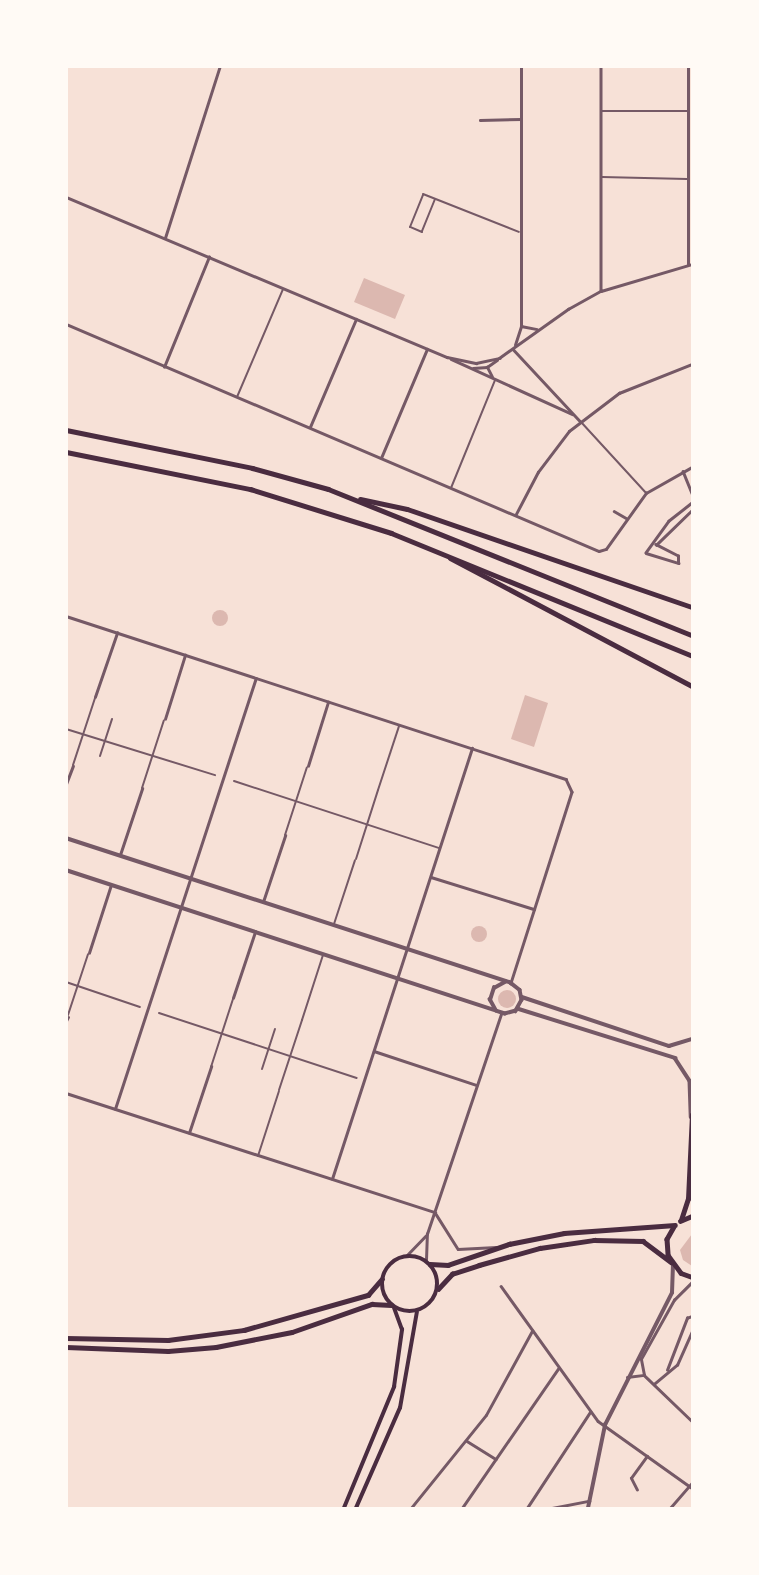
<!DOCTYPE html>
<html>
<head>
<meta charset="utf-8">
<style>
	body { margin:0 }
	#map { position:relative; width:759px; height:1575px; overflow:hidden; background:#f7e1d7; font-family:Mulish,sans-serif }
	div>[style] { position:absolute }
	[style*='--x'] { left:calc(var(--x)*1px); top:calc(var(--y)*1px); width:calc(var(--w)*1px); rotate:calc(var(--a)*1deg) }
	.water>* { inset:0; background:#dcb8b0 }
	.round { border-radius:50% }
	.service>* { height:2px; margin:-1px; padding:0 1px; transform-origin:1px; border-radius:1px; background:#755966 }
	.pedestrian>* { height:2px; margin:-1px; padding:0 1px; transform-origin:1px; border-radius:1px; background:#755966 }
	.minor>* { height:2.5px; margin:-1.25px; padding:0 1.25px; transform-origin:1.25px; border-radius:1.25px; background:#755966 }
	.tertiary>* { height:3.5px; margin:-1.75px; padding:0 1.75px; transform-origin:1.75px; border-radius:1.75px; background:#755966 }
	.secondary>* { height:3.5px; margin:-1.75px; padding:0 1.75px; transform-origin:1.75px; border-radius:1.75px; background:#4a2c40 }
	.primary>* { height:4.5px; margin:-2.25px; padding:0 2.25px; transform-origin:2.25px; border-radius:2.25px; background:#4a2c40 }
	.primary>.ring { margin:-2.25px; padding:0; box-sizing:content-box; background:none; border:4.5px solid #4a2c40; border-radius:50% }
	.motorway>* { height:5px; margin:-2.5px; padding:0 2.5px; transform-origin:2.5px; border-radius:2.5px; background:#4a2c40 }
	span { translate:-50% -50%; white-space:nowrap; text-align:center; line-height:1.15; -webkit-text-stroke:7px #fffaf5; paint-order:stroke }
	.frame { position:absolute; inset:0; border:68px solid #fffaf5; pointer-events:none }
</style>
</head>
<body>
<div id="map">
	<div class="water">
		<div style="clip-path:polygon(364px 278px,405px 295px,395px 319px,354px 302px)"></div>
		<div class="round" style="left:212px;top:610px;width:16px;height:16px"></div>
		<div style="clip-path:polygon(525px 695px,548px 703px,534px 747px,511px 739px)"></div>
		<div class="round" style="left:471px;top:926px;width:16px;height:16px"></div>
		<div class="round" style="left:498px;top:990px;width:18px;height:18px"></div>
		<div style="clip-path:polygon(692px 1234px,692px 1266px,683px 1260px,680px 1250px)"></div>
	</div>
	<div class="service">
		<div style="--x:435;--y:199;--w:35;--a:112"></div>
		<div style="--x:422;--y:232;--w:13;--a:-157"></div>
		<div style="--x:410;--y:227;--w:35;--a:-68"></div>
		<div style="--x:423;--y:194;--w:103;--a:21.6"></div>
		<div style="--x:378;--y:790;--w:67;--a:-71.8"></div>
		<div style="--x:334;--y:924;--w:67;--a:-71.8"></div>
		<div style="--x:302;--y:1020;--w:68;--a:-72.1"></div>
		<div style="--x:258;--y:1156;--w:68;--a:-72.1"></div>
	</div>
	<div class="pedestrian">
		<div style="--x:602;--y:111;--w:85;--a:0"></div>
		<div style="--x:602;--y:177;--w:85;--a:1.3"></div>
		<div style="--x:237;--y:397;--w:117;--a:-66.9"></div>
		<div style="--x:581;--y:422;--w:96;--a:47.5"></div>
		<div style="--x:451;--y:488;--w:117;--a:-67.8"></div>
		<div style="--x:66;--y:729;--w:156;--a:17.2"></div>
		<div style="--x:100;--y:756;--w:39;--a:-72"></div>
		<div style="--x:73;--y:765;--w:71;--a:-71.8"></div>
		<div style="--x:234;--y:781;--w:216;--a:18.1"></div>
		<div style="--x:142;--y:788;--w:71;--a:-72.1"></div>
		<div style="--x:285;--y:835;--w:71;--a:-72.1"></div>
		<div style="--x:356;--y:859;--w:72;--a:-72.3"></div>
		<div style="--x:66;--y:982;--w:78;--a:18.7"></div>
		<div style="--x:159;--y:1013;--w:208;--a:18.2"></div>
		<div style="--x:68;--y:1015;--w:64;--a:-71.8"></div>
		<div style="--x:211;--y:1067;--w:71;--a:-72.1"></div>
		<div style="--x:262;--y:1069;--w:42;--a:-72"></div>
		<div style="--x:279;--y:1090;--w:74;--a:-71.8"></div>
	</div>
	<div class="minor">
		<div style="--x:601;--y:66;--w:225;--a:90"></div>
		<div style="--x:480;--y:120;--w:41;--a:-1.4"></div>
		<div style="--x:66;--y:197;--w:413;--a:22.8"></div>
		<div style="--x:447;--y:357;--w:30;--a:12"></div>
		<div style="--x:476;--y:363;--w:24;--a:-12"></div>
		<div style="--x:499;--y:358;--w:85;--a:-35.4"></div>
		<div style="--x:568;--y:309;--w:38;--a:-29"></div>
		<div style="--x:601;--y:291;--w:95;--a:-16.5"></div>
		<div style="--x:165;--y:238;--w:181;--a:-72.3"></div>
		<div style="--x:688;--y:264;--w:198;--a:-90"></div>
		<div style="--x:66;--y:324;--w:579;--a:23.07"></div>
		<div style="--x:599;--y:551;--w:7;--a:-16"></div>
		<div style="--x:606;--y:549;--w:69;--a:-54.5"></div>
		<div style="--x:646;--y:493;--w:53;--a:-29.5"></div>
		<div style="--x:521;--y:326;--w:16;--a:11"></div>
		<div style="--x:515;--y:345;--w:20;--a:-72"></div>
		<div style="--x:521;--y:326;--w:260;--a:-90"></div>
		<div style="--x:513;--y:349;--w:98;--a:47.1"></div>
		<div style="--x:451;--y:359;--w:133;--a:24.4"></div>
		<div style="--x:164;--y:367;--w:119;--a:-67.8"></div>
		<div style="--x:473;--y:368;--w:14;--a:-4"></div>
		<div style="--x:492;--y:377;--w:11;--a:-117"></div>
		<div style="--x:487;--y:367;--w:12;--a:-35"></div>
		<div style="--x:310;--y:427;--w:117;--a:-66.9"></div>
		<div style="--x:381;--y:458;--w:118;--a:-67.1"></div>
		<div style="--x:683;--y:471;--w:24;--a:68"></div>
		<div style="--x:692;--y:503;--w:29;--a:142"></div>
		<div style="--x:669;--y:521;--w:39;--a:126"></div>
		<div style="--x:646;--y:553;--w:34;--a:17"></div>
		<div style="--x:678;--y:563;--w:7;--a:-90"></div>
		<div style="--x:678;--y:556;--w:25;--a:-153"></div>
		<div style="--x:656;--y:545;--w:50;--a:-44.2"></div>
		<div style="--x:614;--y:511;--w:14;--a:30"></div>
		<div style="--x:516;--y:514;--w:47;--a:-62.4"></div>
		<div style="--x:538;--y:472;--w:51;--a:-52.9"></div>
		<div style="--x:569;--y:431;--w:63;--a:-37.2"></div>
		<div style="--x:619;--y:393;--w:79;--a:-21.7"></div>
		<div style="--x:66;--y:616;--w:526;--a:18.06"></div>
		<div style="--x:566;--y:779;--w:14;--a:65"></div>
		<div style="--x:572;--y:792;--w:201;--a:107.7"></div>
		<div style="--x:95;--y:697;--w:68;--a:-71"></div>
		<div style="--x:165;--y:719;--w:67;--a:-72.6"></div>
		<div style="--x:308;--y:766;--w:67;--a:-72.6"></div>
		<div style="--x:66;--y:784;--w:19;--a:-69"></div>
		<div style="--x:120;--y:855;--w:70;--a:-71.6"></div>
		<div style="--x:431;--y:877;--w:108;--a:17.3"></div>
		<div style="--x:263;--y:902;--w:70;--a:-71.6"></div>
		<div style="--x:89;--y:953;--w:71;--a:-72.1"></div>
		<div style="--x:233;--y:998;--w:70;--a:-71.6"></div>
		<div style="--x:66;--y:1021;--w:4;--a:-63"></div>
		<div style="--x:374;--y:1051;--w:108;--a:18.3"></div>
		<div style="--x:66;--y:1093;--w:388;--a:17.9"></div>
		<div style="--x:115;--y:1109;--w:453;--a:-71.9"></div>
		<div style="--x:189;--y:1133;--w:70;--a:-71.6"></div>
		<div style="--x:332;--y:1179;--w:453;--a:-72"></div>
		<div style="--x:436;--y:1214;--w:41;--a:57.8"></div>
		<div style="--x:458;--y:1249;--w:38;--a:-3"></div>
		<div style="--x:406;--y:1256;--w:28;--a:-46"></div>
		<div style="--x:426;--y:1260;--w:26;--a:-88"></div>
		<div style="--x:427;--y:1234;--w:232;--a:-71.4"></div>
		<div style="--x:501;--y:1286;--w:166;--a:54.3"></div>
		<div style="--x:598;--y:1421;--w:115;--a:35.5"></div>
		<div style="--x:667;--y:1370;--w:56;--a:-69"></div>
		<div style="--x:687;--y:1318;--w:5;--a:-22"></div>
		<div style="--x:644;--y:1375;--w:16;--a:-101"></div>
		<div style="--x:641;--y:1359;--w:68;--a:-60.8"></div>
		<div style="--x:674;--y:1300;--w:25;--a:-45"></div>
		<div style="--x:627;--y:1377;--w:17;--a:-7"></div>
		<div style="--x:644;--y:1375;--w:66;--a:43.8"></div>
		<div style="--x:654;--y:1384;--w:30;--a:-40"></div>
		<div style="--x:677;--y:1365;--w:37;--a:-66"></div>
		<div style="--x:467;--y:1441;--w:34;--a:32"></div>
		<div style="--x:637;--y:1490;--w:13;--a:-117"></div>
		<div style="--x:631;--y:1478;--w:27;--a:-54"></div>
		<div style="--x:411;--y:1508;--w:119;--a:-51.1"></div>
		<div style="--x:486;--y:1415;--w:96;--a:-61.3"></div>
		<div style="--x:462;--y:1508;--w:169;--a:-55.4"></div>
		<div style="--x:527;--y:1508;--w:115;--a:-56.7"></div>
		<div style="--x:552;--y:1508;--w:38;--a:-11"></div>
		<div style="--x:670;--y:1508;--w:33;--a:-49"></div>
	</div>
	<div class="tertiary">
		<div style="--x:66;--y:838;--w:468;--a:18"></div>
		<div style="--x:511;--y:983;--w:11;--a:38"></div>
		<div style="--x:520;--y:990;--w:10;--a:79"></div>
		<div style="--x:522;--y:1000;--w:13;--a:119"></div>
		<div style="--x:516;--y:1011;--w:11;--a:165"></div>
		<div style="--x:505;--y:1014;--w:9;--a:-162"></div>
		<div style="--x:496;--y:1011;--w:13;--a:-119"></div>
		<div style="--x:490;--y:1000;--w:13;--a:-72"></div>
		<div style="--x:494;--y:988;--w:13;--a:-29"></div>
		<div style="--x:66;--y:870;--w:450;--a:18.1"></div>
		<div style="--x:522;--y:997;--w:155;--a:18.4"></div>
		<div style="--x:669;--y:1046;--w:24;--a:-17"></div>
		<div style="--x:519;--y:1009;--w:164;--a:17.4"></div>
		<div style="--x:675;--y:1058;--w:27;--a:57"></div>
		<div style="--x:690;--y:1081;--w:36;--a:88"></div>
		<div style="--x:588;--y:1508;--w:85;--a:-78.4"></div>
		<div style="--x:605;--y:1425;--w:148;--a:-63.1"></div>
		<div style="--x:672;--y:1293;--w:27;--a:-88"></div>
	</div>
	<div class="secondary">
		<div style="--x:344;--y:1508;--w:131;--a:-67.5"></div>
		<div style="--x:394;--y:1387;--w:58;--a:-82"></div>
		<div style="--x:402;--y:1330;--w:23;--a:-110"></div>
		<div style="--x:356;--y:1508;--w:109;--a:-66.3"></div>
		<div style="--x:400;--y:1408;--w:97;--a:-80"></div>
	</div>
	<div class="primary">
		<div style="--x:681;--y:1220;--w:22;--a:-72"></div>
		<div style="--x:688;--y:1199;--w:84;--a:-87.3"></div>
		<div style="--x:680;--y:1221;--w:13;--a:-23"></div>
		<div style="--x:674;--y:1227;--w:14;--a:120"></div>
		<div style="--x:667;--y:1239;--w:16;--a:86"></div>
		<div style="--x:668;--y:1255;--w:22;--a:54"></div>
		<div style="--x:681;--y:1273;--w:12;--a:20"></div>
		<div class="ring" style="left:382px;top:1256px;width:51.5px;height:51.5px"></div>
		<div style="--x:430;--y:1264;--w:18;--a:3"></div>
		<div style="--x:448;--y:1265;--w:65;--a:-19"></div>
		<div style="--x:509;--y:1244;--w:56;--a:-11.3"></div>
		<div style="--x:564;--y:1233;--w:111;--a:-4.1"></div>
		<div style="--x:438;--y:1289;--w:21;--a:-47"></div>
		<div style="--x:452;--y:1274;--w:28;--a:-18"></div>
		<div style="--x:479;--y:1265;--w:63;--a:-15.6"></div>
		<div style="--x:540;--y:1248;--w:55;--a:-8.4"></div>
		<div style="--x:594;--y:1240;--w:49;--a:1.2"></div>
		<div style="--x:643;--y:1241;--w:35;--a:37"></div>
		<div style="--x:66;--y:1338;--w:102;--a:1.1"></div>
		<div style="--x:168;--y:1340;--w:77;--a:-7.5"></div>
		<div style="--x:244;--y:1330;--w:129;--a:-15.8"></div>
		<div style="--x:368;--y:1295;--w:21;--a:-49"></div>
		<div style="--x:66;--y:1347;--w:102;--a:2.2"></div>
		<div style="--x:168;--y:1351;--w:48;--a:-4.8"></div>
		<div style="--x:216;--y:1347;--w:77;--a:-11.2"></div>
		<div style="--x:292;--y:1332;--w:85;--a:-19.3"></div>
		<div style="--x:372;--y:1304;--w:19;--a:3"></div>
	</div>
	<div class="motorway">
		<div style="--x:66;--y:430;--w:190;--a:11.5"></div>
		<div style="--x:252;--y:468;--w:79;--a:15.4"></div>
		<div style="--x:328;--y:489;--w:392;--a:21.9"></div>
		<div style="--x:66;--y:452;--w:188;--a:11.4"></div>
		<div style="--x:250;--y:489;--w:148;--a:17.3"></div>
		<div style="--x:391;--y:533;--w:325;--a:22.2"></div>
		<div style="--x:360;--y:499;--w:48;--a:12"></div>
		<div style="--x:407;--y:509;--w:301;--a:19"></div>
		<div style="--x:450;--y:558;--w:274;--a:27.9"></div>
	</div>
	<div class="frame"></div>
</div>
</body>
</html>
